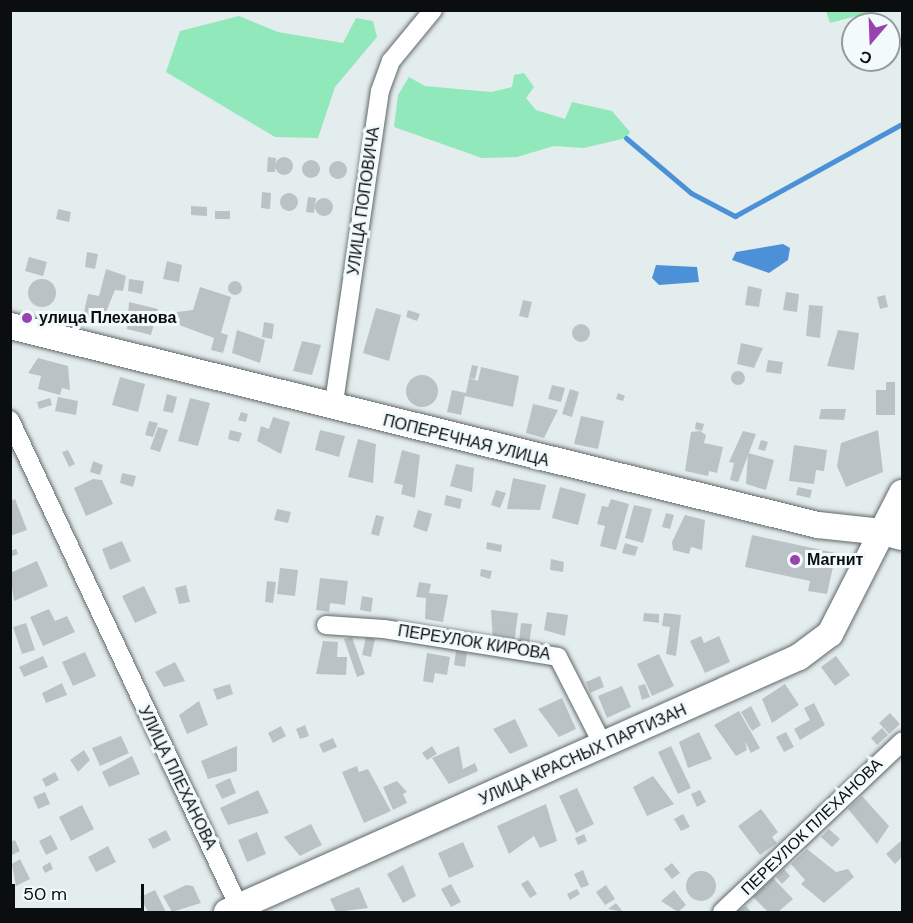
<!DOCTYPE html>
<html>
<head>
<meta charset="utf-8">
<style>
	body { margin:0 }
	#map { position:relative; width:913px; height:923px; overflow:hidden; background:#e4edee; font-family:"DM Sans",sans-serif }
	div>[style] { position:absolute }
	[style*='--x'] { left:calc(var(--x)*1px); top:calc(var(--y)*1px); width:calc(var(--w)*1px); rotate:calc(var(--a)*1deg) }
	.green>* { inset:0; background:#91e8ba }
	.water>* { inset:0; background:#4c91d7 }
	.stream>* { height:5px; margin:-2.5px; padding:0 2.5px; transform-origin:2.5px; border-radius:2.5px; background:#4c91d7 }
	.building>* { inset:0; background:#bbc2c5 }
	.round { border-radius:50% }
	.roads { filter:drop-shadow(0 0 2px #606868) drop-shadow(0 0 2px #606868) }
	.street>* { height:18px; margin:-9px; padding:0 9px; transform-origin:9px; border-radius:9px; background:#fff }
	.secondary>* { height:26px; margin:-13px; padding:0 13px; transform-origin:13px; border-radius:13px; background:#fff }
	.dots>* { width:16px; height:16px; translate:-50% -50%; box-sizing:border-box; border:3px solid #f2fafb; border-radius:50% }
	span { translate:-50% -50%; white-space:nowrap; text-align:center; line-height:1.15; -webkit-text-stroke:6px #f2fafb; paint-order:stroke }
	.street-label { font-size:16px; color:#0b0e0e }
	.poi-label { font-size:16px; color:#0b0e0e; font-weight:700 }
	.left { translate:0 -50%; text-align:left }
	.frame { position:absolute; inset:0; border:12px solid #0b0e0e; pointer-events:none }
	.north { position:absolute; left:841px; top:12px; width:60px; height:60px; box-sizing:border-box; background:#f2fafb; border:2px solid #969c9c; border-radius:50%; rotate:199deg; font-size:16px; font-weight:700; line-height:24px; text-align:center; color:#0b0e0e }
	.north::after { content:''; display:block; margin:auto; width:21px; height:27px; background:#9941ae; clip-path:polygon(50% 0,100% 100%,50% 72%,0 100%) }
	.scale { position:absolute; left:12px; top:884px; width:132px; height:27px; box-sizing:border-box; border:3px solid #0b0e0e; border-top:0; padding-left:8px; font-size:18px; line-height:21px; white-space:nowrap; color:#0b0e0e; -webkit-text-stroke:4px #f2fafb; paint-order:stroke }
</style>
</head>
<body>
<div id="map">
	<div class="green">
		<div style="clip-path:polygon(826px 11px,826px 10px,875px 11px,830px 23px)"></div>
		<div style="clip-path:polygon(239px 16px,278px 32px,343px 43px,356px 18px,373px 21px,377px 37px,335px 87px,318px 138px,275px 137px,166px 72px,180px 31px)"></div>
		<div style="clip-path:polygon(524px 73px,534px 87px,526px 98px,536px 110px,565px 119px,572px 102px,612px 111px,630px 132px,626px 138px,584px 148px,554px 146px,517px 157px,482px 158px,394px 127px,398px 95px,409px 77px,425px 86px,491px 92px,512px 87px,514px 75px)"></div>
	</div>
	<div class="water">
		<div style="clip-path:polygon(783px 244px,790px 248px,788px 260px,769px 273px,732px 260px,736px 252px)"></div>
		<div style="clip-path:polygon(656px 265px,697px 267px,699px 282px,659px 285px,652px 278px)"></div>
	</div>
	<div class="stream">
		<div style="--x:626;--y:138;--w:85;--a:40.2"></div>
		<div style="--x:691;--y:193;--w:50;--a:27.6"></div>
		<div style="--x:735;--y:216;--w:191;--a:-28.9"></div>
	</div>
	<div class="building">
		<div style="clip-path:polygon(268px 157px,276px 158px,275px 172px,267px 172px)"></div>
		<div class="round" style="left:275px;top:157px;width:18px;height:18px"></div>
		<div class="round" style="left:302px;top:160px;width:18px;height:18px"></div>
		<div class="round" style="left:329px;top:161px;width:18px;height:18px"></div>
		<div style="clip-path:polygon(262px 192px,271px 193px,270px 209px,261px 208px)"></div>
		<div class="round" style="left:280px;top:193px;width:18px;height:18px"></div>
		<div style="clip-path:polygon(308px 197px,316px 198px,314px 213px,306px 212px)"></div>
		<div class="round" style="left:315px;top:198px;width:18px;height:18px"></div>
		<div style="clip-path:polygon(191px 206px,207px 207px,207px 216px,191px 215px)"></div>
		<div style="clip-path:polygon(58px 209px,71px 212px,69px 222px,56px 219px)"></div>
		<div style="clip-path:polygon(215px 211px,230px 211px,230px 219px,215px 219px)"></div>
		<div style="clip-path:polygon(87px 252px,98px 254px,95px 269px,85px 267px)"></div>
		<div style="clip-path:polygon(29px 257px,47px 262px,43px 276px,25px 271px)"></div>
		<div style="clip-path:polygon(167px 261px,182px 265px,179px 282px,163px 279px)"></div>
		<div style="clip-path:polygon(106px 269px,126px 276px,123px 291px,115px 290px,102px 322px,83px 317px,88px 294px,99px 296px)"></div>
		<div class="round" style="left:28px;top:279px;width:28px;height:28px"></div>
		<div style="clip-path:polygon(129px 279px,144px 281px,142px 294px,128px 291px)"></div>
		<div class="round" style="left:228px;top:281px;width:14px;height:14px"></div>
		<div style="clip-path:polygon(748px 286px,762px 289px,759px 307px,745px 305px)"></div>
		<div style="clip-path:polygon(200px 287px,231px 297px,221px 333px,228px 335px,223px 353px,211px 350px,214px 338px,174px 323px,177px 312px,193px 310px)"></div>
		<div style="clip-path:polygon(786px 292px,799px 294px,797px 312px,783px 310px)"></div>
		<div style="clip-path:polygon(885px 295px,888px 307px,880px 309px,877px 297px)"></div>
		<div style="clip-path:polygon(523px 300px,532px 302px,528px 318px,519px 316px)"></div>
		<div style="clip-path:polygon(129px 302px,158px 309px,151px 335px,127px 329px)"></div>
		<div style="clip-path:polygon(809px 305px,823px 306px,820px 338px,806px 336px)"></div>
		<div style="clip-path:polygon(376px 308px,401px 315px,389px 361px,363px 353px)"></div>
		<div style="clip-path:polygon(408px 310px,420px 314px,417px 321px,406px 317px)"></div>
		<div style="clip-path:polygon(264px 322px,274px 324px,272px 339px,262px 337px)"></div>
		<div class="round" style="left:572px;top:324px;width:18px;height:18px"></div>
		<div style="clip-path:polygon(237px 330px,265px 340px,260px 363px,232px 353px)"></div>
		<div style="clip-path:polygon(838px 330px,859px 333px,854px 370px,827px 366px)"></div>
		<div style="clip-path:polygon(302px 341px,321px 345px,312px 375px,293px 371px)"></div>
		<div style="clip-path:polygon(741px 343px,763px 348px,754px 368px,737px 364px)"></div>
		<div style="clip-path:polygon(38px 358px,68px 366px,70px 390px,62px 388px,60px 395px,38px 389px,41px 376px,28px 373px)"></div>
		<div style="clip-path:polygon(768px 360px,783px 362px,781px 374px,766px 372px)"></div>
		<div style="clip-path:polygon(472px 365px,478px 366px,475px 379px,469px 378px)"></div>
		<div style="clip-path:polygon(481px 367px,519px 376px,513px 407px,465px 396px,461px 415px,447px 412px,452px 390px,466px 393px,469px 378px,478px 381px)"></div>
		<div class="round" style="left:731px;top:371px;width:14px;height:14px"></div>
		<div class="round" style="left:406px;top:375px;width:32px;height:32px"></div>
		<div style="clip-path:polygon(120px 377px,145px 384px,138px 412px,112px 405px)"></div>
		<div style="clip-path:polygon(886px 382px,895px 382px,895px 415px,876px 415px,876px 390px,886px 390px)"></div>
		<div style="clip-path:polygon(552px 385px,565px 388px,561px 402px,548px 399px)"></div>
		<div style="clip-path:polygon(570px 389px,579px 392px,572px 417px,562px 414px)"></div>
		<div style="clip-path:polygon(618px 393px,625px 396px,623px 401px,616px 399px)"></div>
		<div style="clip-path:polygon(167px 394px,177px 397px,173px 413px,163px 411px)"></div>
		<div style="clip-path:polygon(58px 397px,78px 401px,76px 415px,55px 411px)"></div>
		<div style="clip-path:polygon(50px 398px,52px 405px,39px 409px,37px 402px)"></div>
		<div style="clip-path:polygon(190px 398px,210px 403px,198px 446px,178px 441px)"></div>
		<div style="clip-path:polygon(533px 404px,558px 410px,544px 438px,526px 433px)"></div>
		<div style="clip-path:polygon(821px 409px,846px 409px,844px 420px,819px 419px)"></div>
		<div style="clip-path:polygon(241px 412px,248px 414px,246px 422px,238px 420px)"></div>
		<div style="clip-path:polygon(581px 416px,604px 421px,598px 449px,574px 444px)"></div>
		<div style="clip-path:polygon(273px 417px,290px 422px,281px 454px,257px 441px,261px 426px,269px 429px)"></div>
		<div style="clip-path:polygon(149px 421px,158px 423px,153px 437px,145px 435px)"></div>
		<div style="clip-path:polygon(696px 422px,704px 424px,702px 431px,695px 429px)"></div>
		<div style="clip-path:polygon(158px 427px,168px 430px,160px 452px,150px 449px)"></div>
		<div style="clip-path:polygon(230px 430px,242px 433px,239px 442px,228px 439px)"></div>
		<div style="clip-path:polygon(320px 430px,345px 436px,339px 457px,315px 450px)"></div>
		<div style="clip-path:polygon(878px 430px,883px 472px,846px 487px,837px 466px,841px 443px)"></div>
		<div style="clip-path:polygon(700px 431px,706px 435px,704px 443px,723px 447px,717px 473px,709px 471px,708px 476px,685px 471px,691px 432px)"></div>
		<div style="clip-path:polygon(743px 431px,756px 434px,738px 482px,730px 480px,734px 463px,729px 462px)"></div>
		<div style="clip-path:polygon(358px 439px,376px 444px,373px 483px,348px 477px)"></div>
		<div style="clip-path:polygon(761px 440px,768px 442px,765px 451px,758px 449px)"></div>
		<div style="clip-path:polygon(794px 445px,827px 450px,824px 471px,816px 470px,814px 484px,789px 481px)"></div>
		<div style="clip-path:polygon(68px 450px,75px 464px,69px 467px,62px 452px)"></div>
		<div style="clip-path:polygon(402px 450px,420px 455px,415px 498px,401px 494px,403px 485px,394px 483px)"></div>
		<div style="clip-path:polygon(748px 453px,774px 460px,766px 490px,746px 484px)"></div>
		<div style="clip-path:polygon(93px 461px,103px 465px,100px 475px,90px 472px)"></div>
		<div style="clip-path:polygon(456px 464px,474px 468px,472px 492px,450px 486px)"></div>
		<div style="clip-path:polygon(122px 473px,136px 476px,133px 487px,120px 483px)"></div>
		<div style="clip-path:polygon(513px 478px,546px 485px,540px 510px,507px 509px)"></div>
		<div style="clip-path:polygon(93px 479px,102px 480px,113px 504px,86px 516px,74px 488px)"></div>
		<div style="clip-path:polygon(560px 487px,586px 494px,578px 525px,552px 518px)"></div>
		<div style="clip-path:polygon(798px 487px,812px 490px,810px 498px,796px 495px)"></div>
		<div style="clip-path:polygon(496px 490px,506px 493px,500px 508px,491px 505px)"></div>
		<div style="clip-path:polygon(446px 495px,462px 499px,460px 509px,444px 505px)"></div>
		<div style="clip-path:polygon(15px 499px,27px 530px,10px 536px,10px 501px)"></div>
		<div style="clip-path:polygon(611px 499px,629px 504px,616px 550px,600px 546px,605px 526px,597px 524px,602px 506px,608px 507px)"></div>
		<div style="clip-path:polygon(634px 505px,652px 509px,643px 543px,625px 538px)"></div>
		<div style="clip-path:polygon(277px 509px,291px 512px,288px 523px,274px 520px)"></div>
		<div style="clip-path:polygon(418px 510px,432px 514px,427px 532px,413px 527px)"></div>
		<div style="clip-path:polygon(666px 513px,674px 515px,670px 529px,662px 527px)"></div>
		<div style="clip-path:polygon(376px 515px,384px 517px,379px 536px,371px 534px)"></div>
		<div style="clip-path:polygon(685px 515px,705px 520px,702px 550px,691px 547px,689px 554px,673px 550px,672px 542px)"></div>
		<div style="clip-path:polygon(752px 535px,836px 553px,827px 594px,808px 591px,810px 581px,745px 567px)"></div>
		<div style="clip-path:polygon(122px 541px,131px 561px,110px 570px,102px 549px)"></div>
		<div style="clip-path:polygon(487px 542px,502px 545px,501px 552px,486px 549px)"></div>
		<div style="clip-path:polygon(625px 543px,638px 547px,635px 556px,622px 553px)"></div>
		<div style="clip-path:polygon(16px 549px,18px 554px,10px 557px,10px 551px)"></div>
		<div style="clip-path:polygon(551px 559px,564px 562px,563px 572px,550px 570px)"></div>
		<div style="clip-path:polygon(37px 561px,48px 586px,14px 601px,10px 573px)"></div>
		<div style="clip-path:polygon(280px 568px,298px 570px,295px 596px,277px 594px)"></div>
		<div style="clip-path:polygon(481px 569px,492px 571px,490px 579px,480px 576px)"></div>
		<div style="clip-path:polygon(320px 578px,348px 581px,345px 605px,330px 603px,329px 612px,316px 610px)"></div>
		<div style="clip-path:polygon(267px 581px,276px 582px,273px 603px,265px 602px)"></div>
		<div style="clip-path:polygon(419px 582px,431px 584px,429px 593px,448px 595px,443px 622px,425px 619px,426px 598px,416px 597px)"></div>
		<div style="clip-path:polygon(186px 585px,190px 602px,179px 604px,175px 588px)"></div>
		<div style="clip-path:polygon(144px 586px,157px 613px,135px 623px,122px 596px)"></div>
		<div style="clip-path:polygon(362px 596px,373px 598px,371px 612px,360px 610px)"></div>
		<div style="clip-path:polygon(49px 609px,55px 621px,67px 616px,75px 632px,43px 646px,30px 617px)"></div>
		<div style="clip-path:polygon(491px 610px,518px 613px,514px 644px,493px 642px)"></div>
		<div style="clip-path:polygon(547px 612px,568px 615px,565px 636px,544px 630px)"></div>
		<div style="clip-path:polygon(644px 613px,659px 614px,659px 623px,643px 621px)"></div>
		<div style="clip-path:polygon(664px 613px,681px 615px,676px 656px,666px 654px,670px 627px,662px 626px)"></div>
		<div style="clip-path:polygon(26px 623px,35px 650px,22px 654px,13px 627px)"></div>
		<div style="clip-path:polygon(521px 623px,532px 624px,529px 644px,519px 643px)"></div>
		<div style="clip-path:polygon(701px 636px,704px 643px,719px 636px,730px 662px,705px 673px,690px 641px)"></div>
		<div style="clip-path:polygon(352px 637px,365px 674px,357px 677px,344px 639px)"></div>
		<div style="clip-path:polygon(366px 637px,375px 639px,371px 657px,362px 655px)"></div>
		<div style="clip-path:polygon(323px 641px,338px 642px,337px 657px,347px 657px,346px 675px,316px 674px)"></div>
		<div style="clip-path:polygon(456px 651px,467px 653px,465px 667px,454px 665px)"></div>
		<div style="clip-path:polygon(85px 652px,96px 676px,73px 686px,62px 662px)"></div>
		<div style="clip-path:polygon(427px 653px,450px 657px,447px 675px,435px 673px,433px 683px,423px 681px)"></div>
		<div style="clip-path:polygon(659px 654px,674px 686px,652px 696px,637px 664px)"></div>
		<div style="clip-path:polygon(43px 656px,48px 667px,24px 677px,19px 667px)"></div>
		<div style="clip-path:polygon(836px 656px,850px 675px,835px 686px,821px 667px)"></div>
		<div style="clip-path:polygon(175px 662px,185px 681px,164px 687px,155px 672px)"></div>
		<div style="clip-path:polygon(600px 676px,604px 687px,590px 693px,586px 682px)"></div>
		<div style="clip-path:polygon(62px 683px,67px 695px,46px 703px,42px 693px)"></div>
		<div style="clip-path:polygon(230px 684px,233px 694px,217px 700px,213px 689px)"></div>
		<div style="clip-path:polygon(645px 684px,650px 697px,642px 700px,638px 686px)"></div>
		<div style="clip-path:polygon(785px 684px,799px 705px,772px 723px,762px 699px)"></div>
		<div style="clip-path:polygon(622px 686px,631px 707px,607px 718px,598px 696px)"></div>
		<div style="clip-path:polygon(562px 698px,576px 729px,559px 737px,538px 709px)"></div>
		<div style="clip-path:polygon(199px 701px,208px 725px,187px 734px,179px 715px)"></div>
		<div style="clip-path:polygon(814px 703px,825px 725px,800px 740px,794px 729px,810px 720px,804px 708px)"></div>
		<div style="clip-path:polygon(751px 706px,761px 725px,752px 731px,741px 712px)"></div>
		<div style="clip-path:polygon(739px 711px,760px 748px,751px 753px,745px 741px,747px 750px,736px 756px,714px 725px)"></div>
		<div style="clip-path:polygon(890px 713px,900px 724px,889px 734px,879px 723px)"></div>
		<div style="clip-path:polygon(515px 719px,528px 746px,510px 754px,493px 729px)"></div>
		<div style="clip-path:polygon(305px 725px,309px 736px,300px 739px,296px 729px)"></div>
		<div style="clip-path:polygon(281px 726px,286px 736px,273px 743px,268px 733px)"></div>
		<div style="clip-path:polygon(882px 728px,888px 735px,877px 745px,871px 738px)"></div>
		<div style="clip-path:polygon(699px 732px,712px 759px,688px 768px,679px 742px)"></div>
		<div style="clip-path:polygon(786px 732px,794px 747px,784px 752px,776px 737px)"></div>
		<div style="clip-path:polygon(121px 736px,129px 753px,100px 766px,92px 748px)"></div>
		<div style="clip-path:polygon(333px 738px,337px 747px,323px 753px,319px 744px)"></div>
		<div style="clip-path:polygon(237px 746px,237px 771px,208px 779px,201px 761px)"></div>
		<div style="clip-path:polygon(432px 746px,437px 754px,427px 760px,422px 753px)"></div>
		<div style="clip-path:polygon(459px 746px,463px 769px,475px 763px,478px 771px,449px 784px,432px 758px)"></div>
		<div style="clip-path:polygon(671px 746px,691px 788px,678px 794px,658px 752px)"></div>
		<div style="clip-path:polygon(84px 750px,90px 760px,78px 772px,70px 760px)"></div>
		<div style="clip-path:polygon(132px 756px,140px 774px,109px 787px,102px 772px)"></div>
		<div style="clip-path:polygon(357px 766px,359px 772px,368px 769px,391px 811px,364px 823px,342px 772px)"></div>
		<div style="clip-path:polygon(55px 772px,59px 780px,46px 787px,42px 779px)"></div>
		<div style="clip-path:polygon(653px 776px,674px 804px,647px 816px,633px 787px)"></div>
		<div style="clip-path:polygon(230px 778px,236px 793px,222px 799px,215px 785px)"></div>
		<div style="clip-path:polygon(397px 781px,407px 792px,403px 794px,407px 803px,393px 810px,383px 787px)"></div>
		<div style="clip-path:polygon(577px 788px,594px 824px,576px 833px,559px 796px)"></div>
		<div style="clip-path:polygon(258px 790px,269px 813px,228px 825px,220px 808px)"></div>
		<div style="clip-path:polygon(700px 790px,706px 802px,697px 807px,691px 794px)"></div>
		<div style="clip-path:polygon(45px 792px,50px 804px,38px 809px,33px 797px)"></div>
		<div style="clip-path:polygon(862px 796px,889px 826px,877px 844px,848px 809px)"></div>
		<div style="clip-path:polygon(546px 804px,557px 841px,540px 848px,534px 836px,509px 854px,497px 826px)"></div>
		<div style="clip-path:polygon(82px 805px,94px 829px,71px 841px,59px 817px)"></div>
		<div style="clip-path:polygon(761px 809px,778px 832px,772px 837px,777px 843px,760px 855px,738px 826px)"></div>
		<div style="clip-path:polygon(683px 814px,690px 827px,681px 831px,674px 819px)"></div>
		<div style="clip-path:polygon(311px 824px,322px 845px,300px 856px,284px 837px)"></div>
		<div style="clip-path:polygon(829px 829px,840px 839px,832px 847px,821px 837px)"></div>
		<div style="clip-path:polygon(166px 830px,171px 840px,153px 849px,148px 839px)"></div>
		<div style="clip-path:polygon(257px 832px,266px 854px,247px 862px,238px 840px)"></div>
		<div style="clip-path:polygon(584px 834px,587px 841px,578px 845px,575px 838px)"></div>
		<div style="clip-path:polygon(51px 835px,58px 849px,46px 855px,39px 841px)"></div>
		<div style="clip-path:polygon(15px 840px,20px 851px,10px 856px,10px 842px)"></div>
		<div style="clip-path:polygon(902px 840px,902px 857px,895px 864px,886px 854px)"></div>
		<div style="clip-path:polygon(463px 842px,474px 867px,449px 878px,438px 853px)"></div>
		<div style="clip-path:polygon(108px 846px,116px 862px,96px 872px,88px 857px)"></div>
		<div style="clip-path:polygon(807px 849px,836px 872px,848px 869px,854px 877px,824px 903px,801px 884px,805px 880px,791px 864px)"></div>
		<div style="clip-path:polygon(20px 859px,30px 879px,16px 886px,12px 864px)"></div>
		<div style="clip-path:polygon(50px 862px,53px 869px,45px 873px,42px 867px)"></div>
		<div style="clip-path:polygon(672px 863px,680px 873px,672px 879px,664px 869px)"></div>
		<div style="clip-path:polygon(403px 865px,416px 896px,403px 903px,387px 874px)"></div>
		<div style="clip-path:polygon(784px 869px,790px 876px,782px 884px,776px 877px)"></div>
		<div style="clip-path:polygon(583px 870px,589px 885px,581px 888px,574px 874px)"></div>
		<div class="round" style="left:686px;top:871px;width:30px;height:30px"></div>
		<div style="clip-path:polygon(773px 878px,793px 899px,778px 912px,768px 912px,753px 897px)"></div>
		<div style="clip-path:polygon(528px 880px,537px 894px,530px 898px,521px 884px)"></div>
		<div style="clip-path:polygon(451px 884px,461px 902px,451px 907px,441px 889px)"></div>
		<div style="clip-path:polygon(186px 885px,193px 886px,201px 903px,172px 912px,163px 896px)"></div>
		<div style="clip-path:polygon(606px 885px,615px 899px,605px 905px,596px 892px)"></div>
		<div style="clip-path:polygon(359px 887px,368px 908px,336px 912px,330px 899px)"></div>
		<div style="clip-path:polygon(577px 889px,580px 894px,570px 900px,567px 894px)"></div>
		<div style="clip-path:polygon(155px 890px,166px 912px,148px 912px,140px 897px)"></div>
		<div style="clip-path:polygon(674px 890px,686px 905px,678px 912px,661px 901px)"></div>
		<div style="clip-path:polygon(616px 903px,623px 912px,608px 909px)"></div>
		<div style="clip-path:polygon(746px 906px,751px 912px,737px 912px)"></div>
	</div>
	<div class="roads">
		<div class="street">
			<div style="--x:333;--y:409;--w:321;--a:-81.6"></div>
			<div style="--x:380;--y:91;--w:32;--a:-70"></div>
			<div style="--x:391;--y:61;--w:66;--a:-50.5"></div>
			<div style="--x:10;--y:420;--w:538;--a:64.82"></div>
			<div style="--x:326;--y:625;--w:58;--a:3.9"></div>
			<div style="--x:384;--y:629;--w:176;--a:9.1"></div>
			<div style="--x:558;--y:657;--w:99;--a:62.9"></div>
			<div style="--x:722;--y:912;--w:248;--a:-43.4"></div>
		</div>
		<div class="secondary">
			<div style="--x:10;--y:326;--w:832;--a:13.84"></div>
			<div style="--x:818;--y:525;--w:64;--a:6.2"></div>
			<div style="--x:882;--y:532;--w:44;--a:-62.9"></div>
			<div style="--x:227;--y:912;--w:626;--a:-24.03"></div>
			<div style="--x:799;--y:657;--w:39;--a:-37"></div>
			<div style="--x:830;--y:634;--w:114;--a:-63"></div>
			<div style="--x:882;--y:532;--w:21;--a:14"></div>
		</div>
	</div>
	<div class="dots">
		<div style="left:27px;top:318px;background:#9941ae"></div>
		<div style="left:795px;top:560px;background:#9941ae"></div>
	</div>
	<div class="street-label">
		<span style="left:364px;top:201px;rotate:-82deg">УЛИЦА ПОПОВИЧА</span>
		<span style="left:466px;top:441px;rotate:14deg">ПОПЕРЕЧНАЯ УЛИЦА</span>
		<span style="left:474px;top:643px;rotate:9deg">ПЕРЕУЛОК КИРОВА</span>
		<span style="left:583px;top:755px;rotate:-24deg">УЛИЦА КРАСНЫХ ПАРТИЗАН</span>
		<span style="left:177px;top:778px;rotate:64deg">УЛИЦА ПЛЕХАНОВА</span>
		<span style="left:812px;top:827px;rotate:-44deg">ПЕРЕУЛОК ПЛЕХАНОВА</span>
	</div>
	<div class="poi-label">
		<span class="left" style="left:39px;top:318px">улица Плеханова</span>
		<span class="left" style="left:807px;top:560px">Магнит</span>
	</div>
	<div class="frame"></div>
	<div class="north">С</div>
	<div class="scale">50 m</div>
</div>
</body>
</html>
